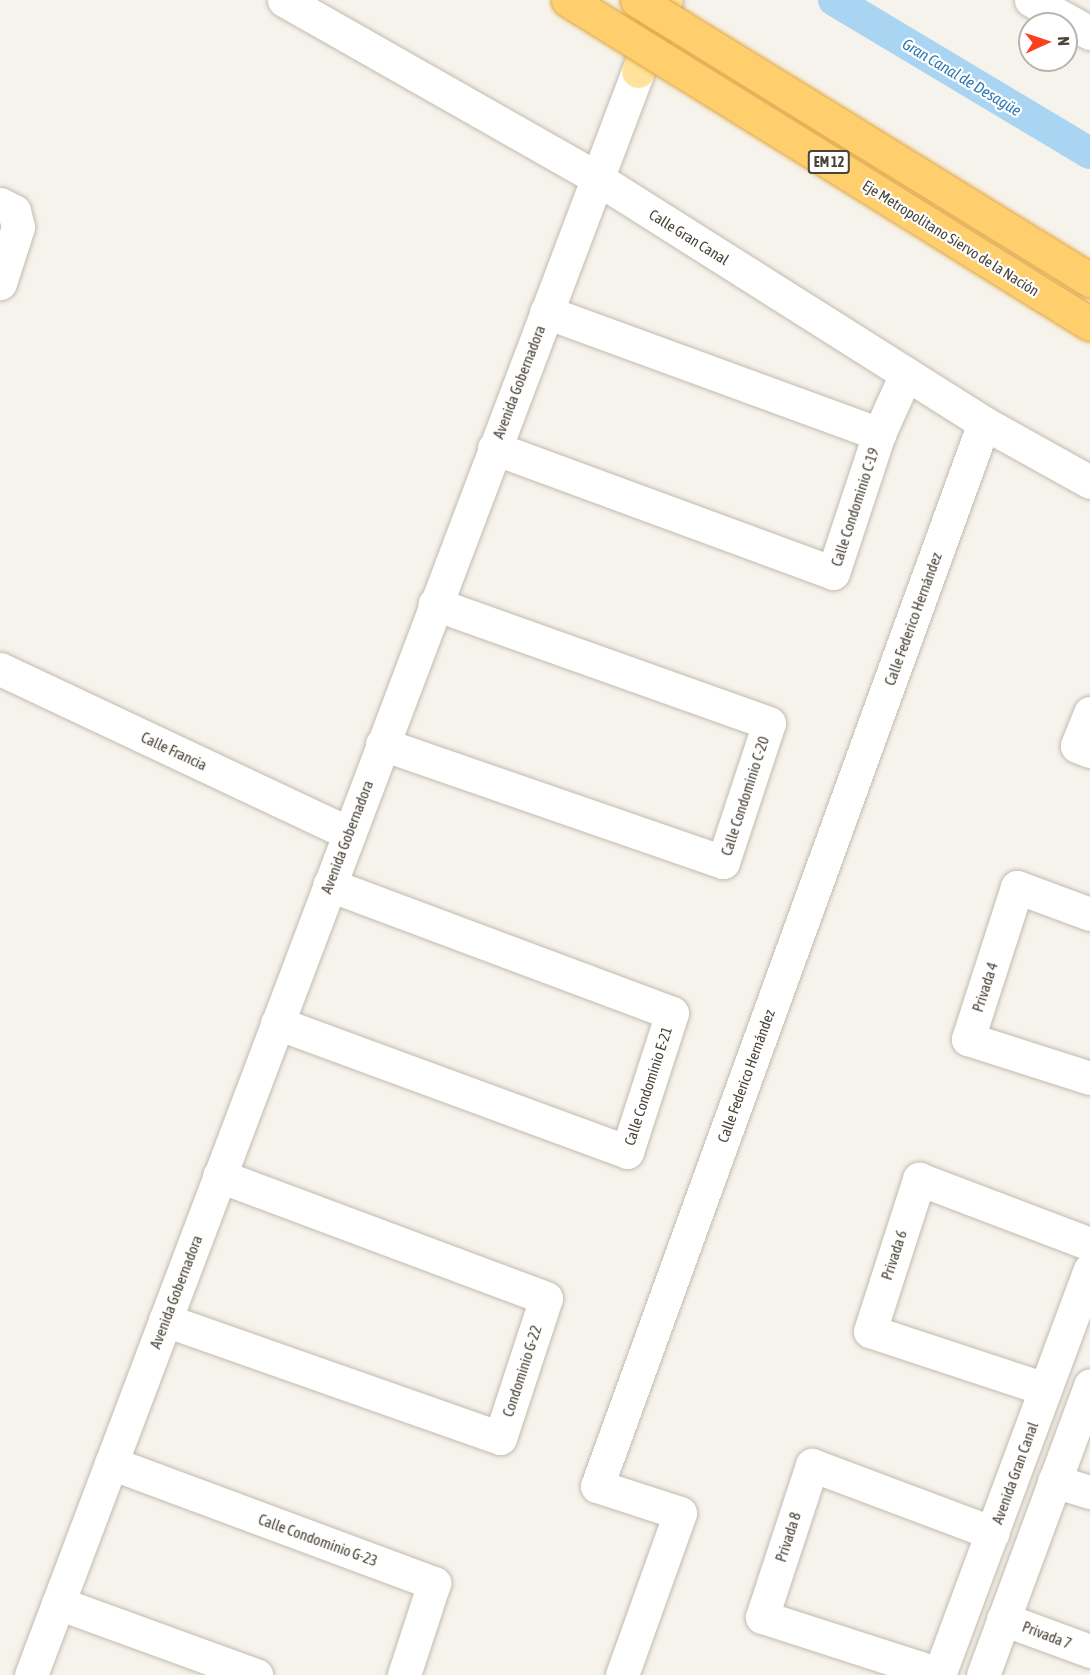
<!DOCTYPE html>
<html>
<head>
<meta charset="utf-8">
<style>
	body { margin:0 }
	#map { position:relative; width:1090px; height:1675px; overflow:hidden; background:#f6f3ec; font-family:"Asap Condensed",sans-serif }
	div>[style] { position:absolute }
	[style*='--x'] { left:calc(var(--x)*1px); top:calc(var(--y)*1px); width:calc(var(--w)*1px); rotate:calc(var(--a)*1deg) }
	.canal>* { height:32px; margin:-16px; padding:0 16px; transform-origin:16px; border-radius:16px; background:#a9d4f2 }
	.roads { filter:drop-shadow(0 0 2px #c2bbae) drop-shadow(0 0 2px #c2bbae) }
	.minor>* { height:33px; margin:-16.5px; padding:0 16.5px; transform-origin:16.5px; border-radius:16.5px; background:#fff }
	.major>* { height:33px; margin:-16.5px; padding:0 16.5px; transform-origin:16.5px; border-radius:16.5px; background:#ffe39c }
	.bridges { filter:drop-shadow(0 0 2px #e0a43c) drop-shadow(0 0 2px #e0a43c) }
	.highway-bridge>* { height:33px; margin:-16.5px; padding:0 16.5px; transform-origin:16.5px; border-radius:16.5px; background:#ffcf6e }
	span { translate:-50% -50%; white-space:nowrap; text-align:center; line-height:1.15; -webkit-text-stroke:4.5px #fff; paint-order:stroke }
	.shield-label span { padding:2px 4px; background:#fff; border:2px solid; border-radius:4px; -webkit-text-stroke-width:0 }
	.shield-label { font-size:14px; color:#4b4439; font-weight:700 }
	.street-label { font-size:15px; color:#4b4439 }
	.water-label { font-size:16px; color:#2e7ab2; font-style:italic }
	.north { position:absolute; left:1018px; top:12px; width:60px; height:60px; box-sizing:border-box; background:#fff; border:2px solid #b7b4b0; border-radius:50%; rotate:87deg; font-size:16px; font-weight:700; line-height:24px; text-align:center; color:#4b4439 }
	.north::after { content:''; display:block; margin:auto; width:21px; height:27px; background:#fc3f1d; clip-path:polygon(50% 0,100% 100%,50% 72%,0 100%) }
</style>
</head>
<body>
<div id="map">
	<div class="canal">
		<div style="--x:834;--y:0;--w:298;--a:30.9"></div>
	</div>
	<div class="roads">
		<div class="minor">
			<div style="--x:284;--y:0;--w:358;--a:29.6"></div>
			<div style="--x:595;--y:177;--w:460;--a:32.3"></div>
			<div style="--x:984;--y:423;--w:121;--a:29.1"></div>
			<div style="--x:1031;--y:0;--w:68;--a:29.2"></div>
			<div style="--x:0;--y:204;--w:16;--a:27"></div>
			<div style="--x:14;--y:211;--w:16;--a:76"></div>
			<div style="--x:18;--y:227;--w:59;--a:107.8"></div>
			<div style="--x:546;--y:312;--w:355;--a:20.1"></div>
			<div style="--x:494;--y:448;--w:361;--a:20.2"></div>
			<div style="--x:833;--y:573;--w:146;--a:-71.7"></div>
			<div style="--x:879;--y:434;--w:66;--a:-65.8"></div>
			<div style="--x:0;--y:669;--w:386;--a:25.2"></div>
			<div style="--x:1090;--y:713;--w:35;--a:112"></div>
			<div style="--x:1077;--y:746;--w:14;--a:21"></div>
			<div style="--x:382;--y:744;--w:361;--a:19.1"></div>
			<div style="--x:723;--y:862;--w:146;--a:-71.7"></div>
			<div style="--x:769;--y:723;--w:355;--a:-160.4"></div>
			<div style="--x:1090;--y:914;--w:78;--a:-159.7"></div>
			<div style="--x:1017;--y:887;--w:160;--a:107.9"></div>
			<div style="--x:968;--y:1039;--w:128;--a:17.7"></div>
			<div style="--x:277;--y:1023;--w:373;--a:20.2"></div>
			<div style="--x:627;--y:1152;--w:146;--a:-72.1"></div>
			<div style="--x:672;--y:1013;--w:366;--a:-159.5"></div>
			<div style="--x:165;--y:1320;--w:355;--a:19.4"></div>
			<div style="--x:500;--y:1438;--w:147;--a:-71.8"></div>
			<div style="--x:546;--y:1298;--w:349;--a:-159.5"></div>
			<div style="--x:1045;--y:1389;--w:184;--a:-161.7"></div>
			<div style="--x:870;--y:1331;--w:160;--a:-72.1"></div>
			<div style="--x:919;--y:1179;--w:183;--a:20.8"></div>
			<div style="--x:111;--y:1463;--w:345;--a:20.4"></div>
			<div style="--x:434;--y:1583;--w:97;--a:108.1"></div>
			<div style="--x:1054;--y:1481;--w:38;--a:17"></div>
			<div style="--x:58;--y:1603;--w:211;--a:20"></div>
			<div style="--x:1003;--y:1619;--w:93;--a:20.2"></div>
			<div style="--x:939;--y:1674;--w:186;--a:-162.1"></div>
			<div style="--x:762;--y:1617;--w:160;--a:-71.8"></div>
			<div style="--x:812;--y:1465;--w:193;--a:20.6"></div>
			<div style="--x:31;--y:1675;--w:1715;--a:-69.27"></div>
			<div style="--x:622;--y:1675;--w:172;--a:-70.3"></div>
			<div style="--x:680;--y:1513;--w:87;--a:-162"></div>
			<div style="--x:597;--y:1486;--w:1131;--a:-70"></div>
			<div style="--x:939;--y:1675;--w:432;--a:-69.6"></div>
			<div style="--x:983;--y:1675;--w:309;--a:-69.7"></div>
		</div>
		<div class="major">
			<div style="--x:638;--y:71;--w:76;--a:-68.5"></div>
		</div>
	</div>
	<div class="bridges">
		<div class="highway-bridge">
			<div style="--x:568;--y:0;--w:614;--a:31.83"></div>
			<div style="--x:637;--y:0;--w:533;--a:31.72"></div>
		</div>
	</div>
	<div class="shield-label">
		<span style="left:829px;top:162px">EM 12</span>
	</div>
	<div class="street-label">
		<span style="left:689px;top:237px;rotate:32deg">Calle Gran Canal</span>
		<span style="left:951px;top:238px;rotate:32deg">Eje Metropolitano Siervo de la Nación</span>
		<span style="left:519px;top:382px;rotate:-69deg">Avenida Gobernadora</span>
		<span style="left:855px;top:507px;rotate:-72deg">Calle Condominio C-19</span>
		<span style="left:913px;top:619px;rotate:-70deg">Calle Federico Hernández</span>
		<span style="left:174px;top:751px;rotate:25deg">Calle Francia</span>
		<span style="left:745px;top:796px;rotate:-72deg">Calle Condominio C-20</span>
		<span style="left:347px;top:837px;rotate:-69deg">Avenida Gobernadora</span>
		<span style="left:985px;top:987px;rotate:-72deg">Privada 4</span>
		<span style="left:746px;top:1076px;rotate:-70deg">Calle Federico Hernández</span>
		<span style="left:648px;top:1086px;rotate:-72deg">Calle Condominio E-21</span>
		<span style="left:894px;top:1255px;rotate:-72deg">Privada 6</span>
		<span style="left:176px;top:1292px;rotate:-69deg">Avenida Gobernadora</span>
		<span style="left:522px;top:1371px;rotate:-72deg">Condominio G-22</span>
		<span style="left:1015px;top:1473px;rotate:-70deg">Avenida Gran Canal</span>
		<span style="left:788px;top:1537px;rotate:-72deg">Privada 8</span>
		<span style="left:318px;top:1540px;rotate:20deg">Calle Condominio G-23</span>
		<span style="left:1047px;top:1635px;rotate:21deg">Privada 7</span>
	</div>
	<div class="water-label">
		<span style="left:962px;top:77px;rotate:31deg">Gran Canal de Desagüe</span>
	</div>
	<div class="north">N</div>
</div>
</body>
</html>
